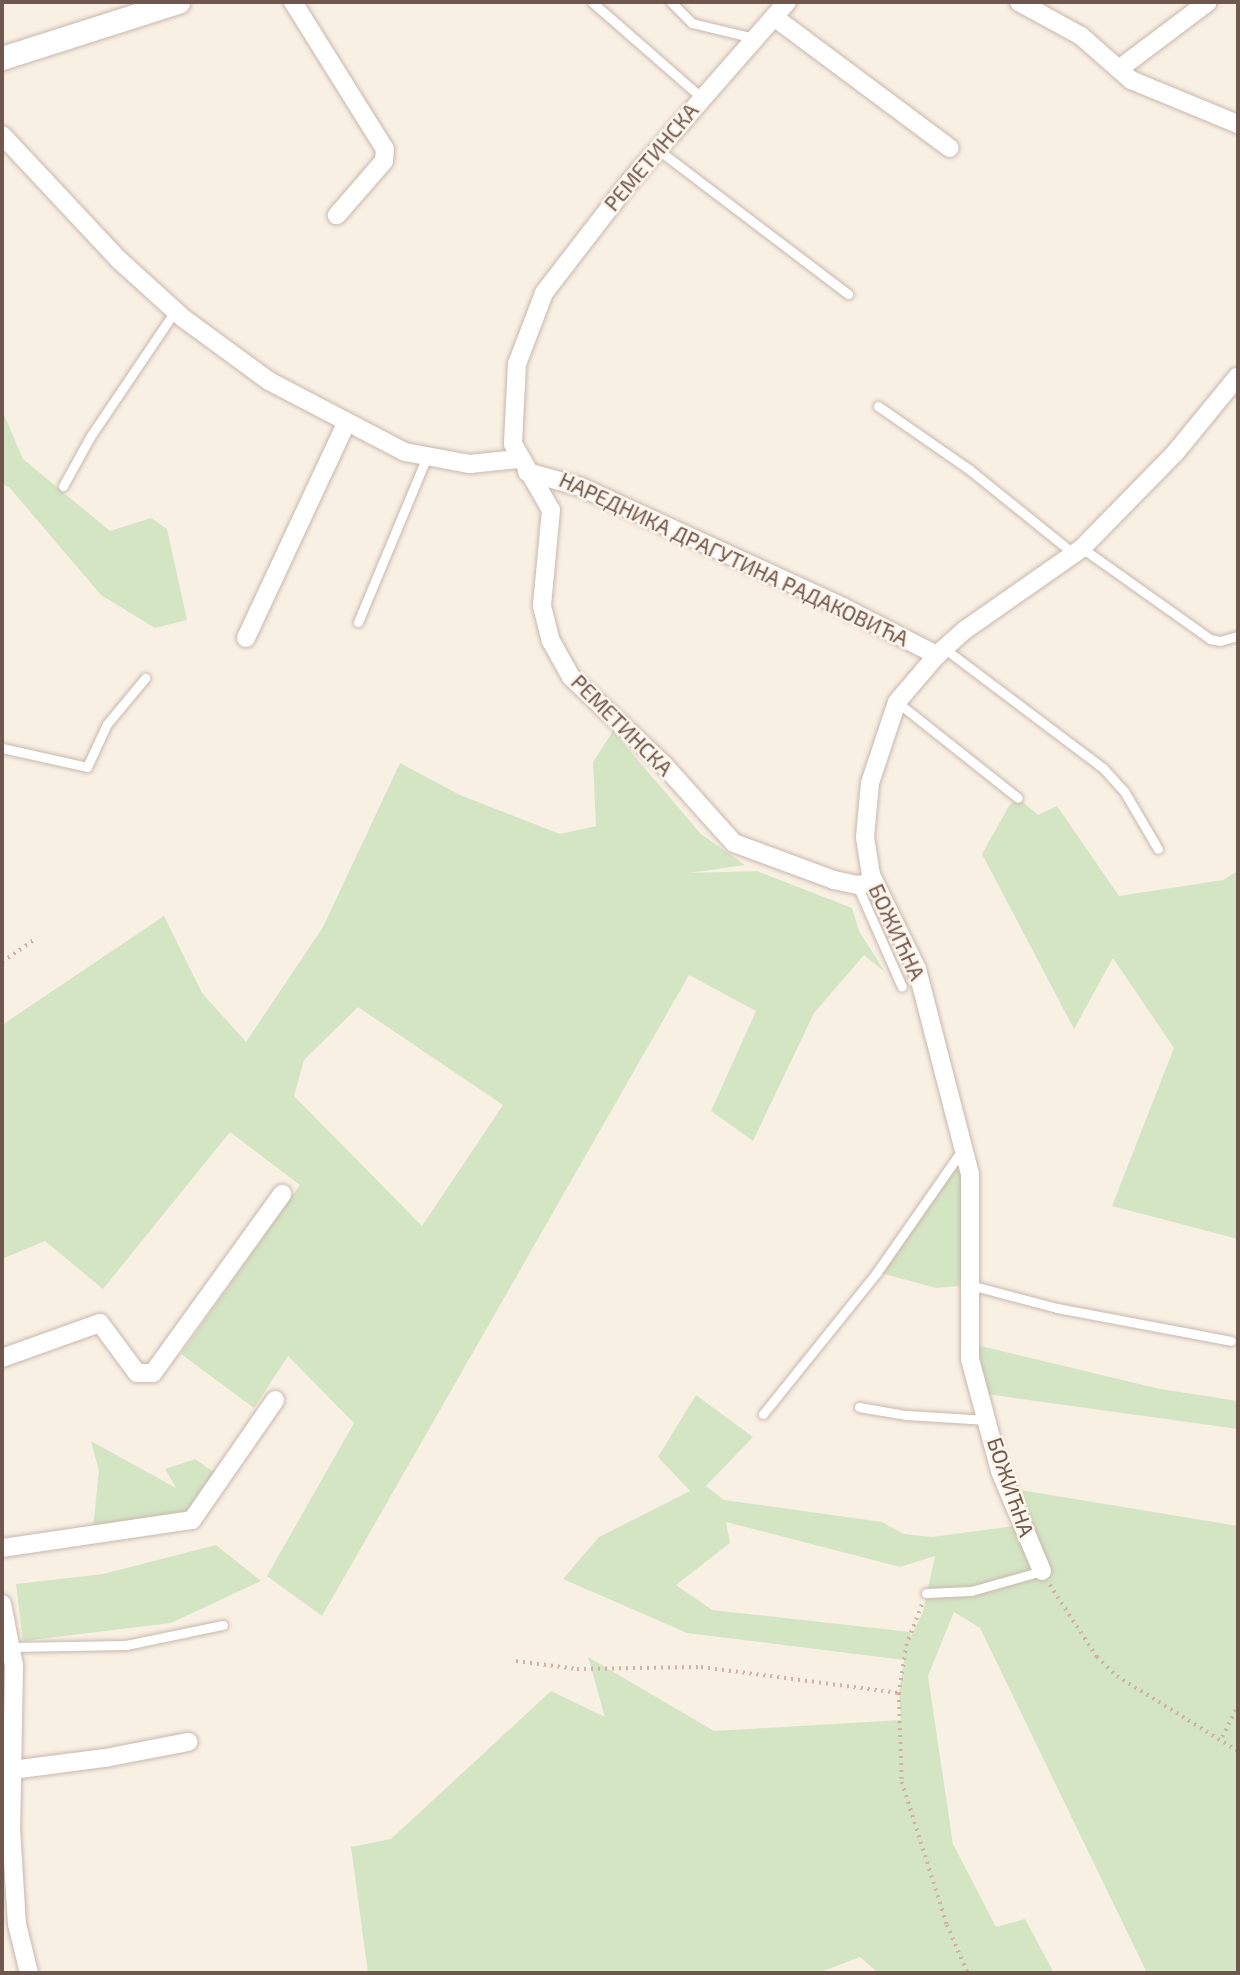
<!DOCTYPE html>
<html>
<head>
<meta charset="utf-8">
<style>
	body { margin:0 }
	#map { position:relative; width:1240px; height:1975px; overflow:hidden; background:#f9f0e4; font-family:"Exo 2",sans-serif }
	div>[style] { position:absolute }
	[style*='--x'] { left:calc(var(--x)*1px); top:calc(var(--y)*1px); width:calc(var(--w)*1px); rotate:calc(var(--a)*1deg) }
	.green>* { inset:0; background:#d4e5c4 }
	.path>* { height:3.5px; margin-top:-1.75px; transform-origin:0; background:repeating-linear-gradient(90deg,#d0b1a3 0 2px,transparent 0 7px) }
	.roads { filter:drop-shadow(0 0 2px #c9b7ac) drop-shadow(0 0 2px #c9b7ac) }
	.service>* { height:9px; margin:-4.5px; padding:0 4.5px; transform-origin:4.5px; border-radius:4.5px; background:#fff }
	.minor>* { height:18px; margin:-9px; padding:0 9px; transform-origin:9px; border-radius:9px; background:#fff }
	.tertiary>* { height:23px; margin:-11.5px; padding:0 11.5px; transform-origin:11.5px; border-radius:11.5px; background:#fff }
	span { translate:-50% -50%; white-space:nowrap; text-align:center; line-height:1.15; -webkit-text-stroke:5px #fdf4ea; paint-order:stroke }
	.street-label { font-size:21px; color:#6f574d }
	.frame { position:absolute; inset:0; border:4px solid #6f574d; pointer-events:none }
</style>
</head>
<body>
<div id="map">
	<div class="green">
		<div style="clip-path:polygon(2px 410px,23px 459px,110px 531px,151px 518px,167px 529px,187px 620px,155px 628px,101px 595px,9px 487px,2px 484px)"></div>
		<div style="clip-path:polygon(evenodd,613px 731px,701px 834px,745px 865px,689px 873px,757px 871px,852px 908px,859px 931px,885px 972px,864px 955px,814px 1013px,753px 1141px,711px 1111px,756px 1011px,689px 975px,322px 1616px,267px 1576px,354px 1423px,288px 1356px,254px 1408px,181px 1354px,300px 1185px,230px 1132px,103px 1289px,45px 1241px,2px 1259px,2px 1025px,164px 916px,202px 993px,246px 1042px,323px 927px,400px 763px,460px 795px,560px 834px,596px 826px,593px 762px,613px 731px,358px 1007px,503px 1105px,422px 1226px,294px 1096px,304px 1060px,358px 1007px)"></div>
		<div style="clip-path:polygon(1018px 798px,1038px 815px,1057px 806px,1119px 896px,1223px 880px,1238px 871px,1238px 1239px,1112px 1206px,1174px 1048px,1113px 958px,1074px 1029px,982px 854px,1009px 806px)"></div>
		<div style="clip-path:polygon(962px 1150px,970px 1285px,936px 1288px,877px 1272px)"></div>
		<div style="clip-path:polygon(968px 1343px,1160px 1389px,1238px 1401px,1238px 1429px,979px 1393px)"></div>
		<div style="clip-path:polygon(evenodd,696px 1395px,753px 1437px,706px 1486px,724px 1500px,882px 1522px,904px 1534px,932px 1537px,1021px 1525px,1008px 1488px,1238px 1526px,1238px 1973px,1147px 1973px,980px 1628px,954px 1612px,928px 1676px,953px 1844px,996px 1927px,1025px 1919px,1054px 1973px,878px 1973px,860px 1957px,818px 1973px,368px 1973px,351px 1847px,391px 1839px,551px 1691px,605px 1717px,588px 1657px,714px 1731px,901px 1720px,899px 1693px,904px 1660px,687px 1633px,563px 1579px,599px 1537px,690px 1491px,658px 1457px,696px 1395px,726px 1522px,900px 1567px,935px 1556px,923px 1612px,910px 1638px,911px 1632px,712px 1610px,676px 1585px,730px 1543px,726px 1522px)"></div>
		<div style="clip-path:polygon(91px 1441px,176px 1488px,165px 1469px,195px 1459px,224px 1479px,196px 1516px,93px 1528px,99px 1471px)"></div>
		<div style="clip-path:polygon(216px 1545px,261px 1581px,171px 1623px,23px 1641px,16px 1584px,103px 1574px)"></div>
	</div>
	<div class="path">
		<div style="--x:2;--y:962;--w:40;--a:-34.9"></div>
		<div style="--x:1050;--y:1585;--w:86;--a:56.9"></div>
		<div style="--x:1097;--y:1657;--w:28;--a:44"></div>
		<div style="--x:1117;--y:1676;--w:142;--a:31.8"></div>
		<div style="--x:922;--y:1605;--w:42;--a:111"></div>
		<div style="--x:907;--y:1644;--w:50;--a:99.3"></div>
		<div style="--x:899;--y:1693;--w:89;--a:88.1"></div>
		<div style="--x:902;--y:1782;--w:150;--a:72.5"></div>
		<div style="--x:947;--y:1925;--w:52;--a:66.4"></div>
		<div style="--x:516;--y:1661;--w:62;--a:7.5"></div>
		<div style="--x:577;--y:1669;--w:124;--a:-0.9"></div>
		<div style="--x:701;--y:1667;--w:200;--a:7.5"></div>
		<div style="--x:1222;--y:1737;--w:35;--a:-63"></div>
	</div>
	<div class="roads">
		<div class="service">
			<div style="--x:592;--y:2;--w:145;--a:41.1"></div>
			<div style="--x:671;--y:2;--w:30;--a:45"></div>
			<div style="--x:692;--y:23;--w:64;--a:13.6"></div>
			<div style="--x:657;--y:149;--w:240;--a:37.2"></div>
			<div style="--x:878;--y:406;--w:112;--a:34.8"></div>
			<div style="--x:970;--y:470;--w:134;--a:38.9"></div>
			<div style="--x:63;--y:486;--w:56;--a:-61.1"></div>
			<div style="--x:90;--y:437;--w:152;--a:-56"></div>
			<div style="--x:1082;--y:548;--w:157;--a:35.4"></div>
			<div style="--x:1210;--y:639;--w:10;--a:11"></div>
			<div style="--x:1220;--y:641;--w:19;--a:-16"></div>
			<div style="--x:358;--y:622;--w:177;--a:-67.4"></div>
			<div style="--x:945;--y:649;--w:198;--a:37"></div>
			<div style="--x:1103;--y:768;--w:31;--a:48"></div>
			<div style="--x:1124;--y:791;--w:67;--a:59.6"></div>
			<div style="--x:897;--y:702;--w:154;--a:38.4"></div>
			<div style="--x:2;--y:748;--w:87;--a:12.6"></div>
			<div style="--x:87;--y:767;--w:47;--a:-65.1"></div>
			<div style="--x:107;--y:724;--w:60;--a:-50.4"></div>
			<div style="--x:857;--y:885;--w:111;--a:66.2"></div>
			<div style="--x:970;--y:1285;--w:90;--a:14.8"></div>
			<div style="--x:1057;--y:1308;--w:177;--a:10.7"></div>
			<div style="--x:859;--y:1407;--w:48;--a:9.7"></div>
			<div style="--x:906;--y:1415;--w:81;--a:3.5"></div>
			<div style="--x:763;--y:1414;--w:182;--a:-51.2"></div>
			<div style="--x:877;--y:1272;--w:149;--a:-55.1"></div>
			<div style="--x:926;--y:1593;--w:45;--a:-2.5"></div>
			<div style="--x:971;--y:1591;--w:74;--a:-15.7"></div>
			<div style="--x:11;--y:1647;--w:115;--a:-1"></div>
			<div style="--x:126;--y:1645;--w:99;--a:-11.7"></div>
		</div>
		<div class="minor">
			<div style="--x:293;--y:2;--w:173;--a:58"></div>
			<div style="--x:385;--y:149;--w:12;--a:95"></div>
			<div style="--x:384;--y:161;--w:72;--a:131"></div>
			<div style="--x:787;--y:2;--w:237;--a:131.2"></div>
			<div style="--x:631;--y:180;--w:143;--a:127.6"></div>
			<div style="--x:544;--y:293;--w:76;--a:110.8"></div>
			<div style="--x:517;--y:364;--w:80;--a:92.9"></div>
			<div style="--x:513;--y:444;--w:76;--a:60.1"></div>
			<div style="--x:551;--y:510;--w:96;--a:95.4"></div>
			<div style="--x:542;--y:606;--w:36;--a:76"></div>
			<div style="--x:551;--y:641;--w:41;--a:60.9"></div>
			<div style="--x:571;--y:677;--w:128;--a:43.4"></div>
			<div style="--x:664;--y:765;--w:105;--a:48.1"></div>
			<div style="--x:734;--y:843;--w:107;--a:20.3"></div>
			<div style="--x:834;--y:880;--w:24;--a:12"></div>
			<div style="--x:857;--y:885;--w:17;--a:-10"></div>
			<div style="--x:1019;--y:2;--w:71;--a:28.7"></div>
			<div style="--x:1081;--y:36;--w:67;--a:41.3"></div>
			<div style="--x:1131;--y:80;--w:116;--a:22.4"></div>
			<div style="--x:774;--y:17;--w:219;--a:36.7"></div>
			<div style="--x:1119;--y:69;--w:111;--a:-37"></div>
			<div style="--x:2;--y:135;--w:170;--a:46.9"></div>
			<div style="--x:118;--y:259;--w:88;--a:42.2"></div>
			<div style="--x:183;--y:318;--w:107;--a:36.2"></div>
			<div style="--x:269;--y:381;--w:153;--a:27.6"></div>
			<div style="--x:405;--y:452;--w:66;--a:10.5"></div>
			<div style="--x:470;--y:464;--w:48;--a:-5.9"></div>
			<div style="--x:527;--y:472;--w:56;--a:15.5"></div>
			<div style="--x:581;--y:487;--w:288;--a:24.6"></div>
			<div style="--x:843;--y:607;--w:106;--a:27.1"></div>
			<div style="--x:246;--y:638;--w:236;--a:-65"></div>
			<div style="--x:2;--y:1358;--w:104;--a:-19.7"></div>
			<div style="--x:100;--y:1323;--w:62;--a:53.5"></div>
			<div style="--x:137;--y:1373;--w:16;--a:0"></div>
			<div style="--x:153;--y:1373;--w:221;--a:-54.2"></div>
			<div style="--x:2;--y:1548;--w:192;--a:-8.4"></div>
			<div style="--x:192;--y:1520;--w:146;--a:-55.3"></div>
			<div style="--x:1042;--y:1571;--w:108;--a:-112.8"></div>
			<div style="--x:1000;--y:1471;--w:116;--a:-105"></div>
			<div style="--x:970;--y:1359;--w:185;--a:-90"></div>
			<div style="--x:970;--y:1174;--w:212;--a:-104.5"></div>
			<div style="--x:917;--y:969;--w:105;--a:-116.1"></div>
			<div style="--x:871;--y:875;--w:38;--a:-99"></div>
			<div style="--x:865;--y:837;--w:54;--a:-84.7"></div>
			<div style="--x:870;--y:783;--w:85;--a:-71.6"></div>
			<div style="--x:897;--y:702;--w:62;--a:-49.6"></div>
			<div style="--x:937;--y:655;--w:38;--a:-42"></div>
			<div style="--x:965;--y:630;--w:143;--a:-35"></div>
			<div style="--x:1082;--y:548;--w:133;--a:-45.6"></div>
			<div style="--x:1175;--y:453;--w:99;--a:-50.7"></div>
			<div style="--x:2;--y:1604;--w:62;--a:78.9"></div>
			<div style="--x:14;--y:1665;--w:164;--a:91"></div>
			<div style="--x:11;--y:1829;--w:95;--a:86.4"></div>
			<div style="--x:17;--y:1924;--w:50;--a:76.2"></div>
			<div style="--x:12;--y:1770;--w:94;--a:-7.4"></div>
			<div style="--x:105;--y:1758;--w:85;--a:-10.9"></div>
		</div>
		<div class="tertiary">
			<div style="--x:2;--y:58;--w:185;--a:-17.7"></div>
		</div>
	</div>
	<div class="street-label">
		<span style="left:651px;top:157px;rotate:-50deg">РЕМЕТИНСКА</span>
		<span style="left:734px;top:559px;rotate:25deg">НАРЕДНИКА ДРАГУТИНА РАДАКОВИЋА</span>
		<span style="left:622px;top:725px;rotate:45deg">РЕМЕТИНСКА</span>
		<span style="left:897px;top:932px;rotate:65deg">БОЖИЋНА</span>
		<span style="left:1011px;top:1487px;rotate:71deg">БОЖИЋНА</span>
	</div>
	<div class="frame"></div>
</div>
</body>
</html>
